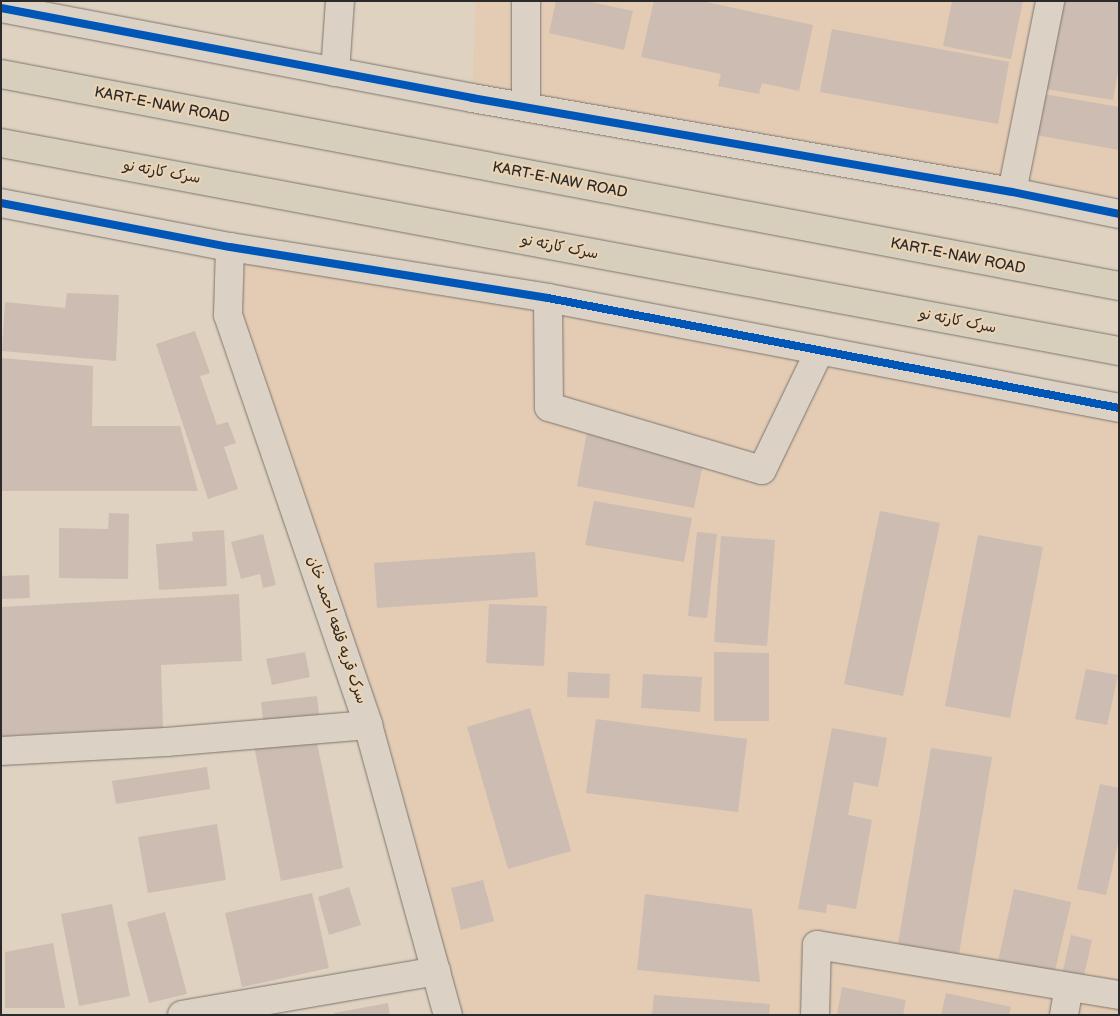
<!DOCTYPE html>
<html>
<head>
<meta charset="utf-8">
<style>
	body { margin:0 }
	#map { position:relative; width:1120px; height:1016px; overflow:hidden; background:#dfd2c1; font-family:"Balsamiq Sans","Playpen Sans Arabic",sans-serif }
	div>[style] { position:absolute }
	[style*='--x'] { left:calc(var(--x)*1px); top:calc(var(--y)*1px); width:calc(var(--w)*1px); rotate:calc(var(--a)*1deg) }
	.built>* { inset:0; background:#e3cbb4 }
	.building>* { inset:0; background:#cdbcb2 }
	.roads { filter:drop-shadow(0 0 1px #7c766e) drop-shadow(0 0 1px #7c766e) }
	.minor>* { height:28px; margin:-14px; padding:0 14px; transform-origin:14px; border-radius:14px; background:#dbd1c5 }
	.highway>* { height:28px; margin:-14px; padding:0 14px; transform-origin:14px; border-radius:14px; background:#d7cfbb }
	.cycleway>* { height:8px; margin:-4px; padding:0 4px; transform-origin:4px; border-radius:4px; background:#0057b8 }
	span { translate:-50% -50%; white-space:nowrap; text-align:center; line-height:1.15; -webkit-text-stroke:4.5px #ecd3b4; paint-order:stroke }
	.street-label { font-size:15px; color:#2b2b2b }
	.frame { position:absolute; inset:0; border:2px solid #2b2b2b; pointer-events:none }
</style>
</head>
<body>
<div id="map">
	<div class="built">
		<div style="clip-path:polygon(476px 1px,1119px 1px,1119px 214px,472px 98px)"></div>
		<div style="clip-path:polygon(230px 247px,1119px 408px,1119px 1015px,448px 1015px,227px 281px)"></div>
	</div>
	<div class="building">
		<div style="clip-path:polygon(556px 1px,586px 1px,633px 11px,624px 50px,549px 33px)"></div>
		<div style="clip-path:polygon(654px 1px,702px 1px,813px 25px,799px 91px,762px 83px,759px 94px,718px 86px,721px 74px,641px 57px)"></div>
		<div style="clip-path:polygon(952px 1px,1023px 1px,1011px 59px,943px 46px)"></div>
		<div style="clip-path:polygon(1060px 1px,1119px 1px,1119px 65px,1113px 100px,1045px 89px)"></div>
		<div style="clip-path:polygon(832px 29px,1009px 62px,998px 124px,820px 92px)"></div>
		<div style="clip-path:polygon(1044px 94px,1119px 107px,1119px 150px,1036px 135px)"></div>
		<div style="clip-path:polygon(67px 293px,119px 295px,116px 361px,2px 351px,5px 302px,65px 308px)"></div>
		<div style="clip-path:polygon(195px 331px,210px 373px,200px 376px,217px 425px,228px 422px,236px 443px,224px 447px,238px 489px,208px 499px,156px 344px)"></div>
		<div style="clip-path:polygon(1px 358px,93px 366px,92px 426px,180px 426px,198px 491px,1px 491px)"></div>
		<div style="clip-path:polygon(587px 432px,705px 454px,694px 508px,577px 486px)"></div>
		<div style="clip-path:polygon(594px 501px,692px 518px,684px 562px,585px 545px)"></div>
		<div style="clip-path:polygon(880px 511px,940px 523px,903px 696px,844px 684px)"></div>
		<div style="clip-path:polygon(109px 513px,129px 514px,128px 579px,59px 578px,59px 528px,108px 529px)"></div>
		<div style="clip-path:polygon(224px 530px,227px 586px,159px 590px,156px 544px,193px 541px,192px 532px)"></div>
		<div style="clip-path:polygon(697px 532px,717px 534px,707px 618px,688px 616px)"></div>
		<div style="clip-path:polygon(263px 534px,276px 585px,263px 588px,260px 574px,241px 579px,231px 542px)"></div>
		<div style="clip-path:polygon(978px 535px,1043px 547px,1010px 718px,945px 706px)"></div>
		<div style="clip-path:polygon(721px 536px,775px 540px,767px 646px,714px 642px)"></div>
		<div style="clip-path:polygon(535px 552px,538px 597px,377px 608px,374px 563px)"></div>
		<div style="clip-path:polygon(29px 575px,30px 598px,1px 599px,1px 576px)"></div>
		<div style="clip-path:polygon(239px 594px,242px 661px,161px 665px,163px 728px,1px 736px,1px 607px)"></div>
		<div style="clip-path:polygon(489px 604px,547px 606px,544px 666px,486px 663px)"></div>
		<div style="clip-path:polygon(305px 652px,310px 677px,272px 685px,266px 659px)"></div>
		<div style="clip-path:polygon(714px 652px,769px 653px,769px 721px,714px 721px)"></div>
		<div style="clip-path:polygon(1086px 669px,1118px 675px,1107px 725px,1075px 719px)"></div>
		<div style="clip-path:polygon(568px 672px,610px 674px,609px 698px,567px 697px)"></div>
		<div style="clip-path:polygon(643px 674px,702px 677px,700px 712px,641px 708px)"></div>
		<div style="clip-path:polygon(317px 696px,320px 722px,264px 728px,261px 702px)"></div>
		<div style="clip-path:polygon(530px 708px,571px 851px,508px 869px,467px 727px)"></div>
		<div style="clip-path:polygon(596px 719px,747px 739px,738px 812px,586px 793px)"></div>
		<div style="clip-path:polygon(832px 728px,887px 738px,878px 787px,854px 782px,848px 815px,872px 820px,856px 909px,827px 904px,826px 913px,798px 909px)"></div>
		<div style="clip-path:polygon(315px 733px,343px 868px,281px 881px,254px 746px)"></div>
		<div style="clip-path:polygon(931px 748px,992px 757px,958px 960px,897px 950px)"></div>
		<div style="clip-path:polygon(207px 767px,210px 789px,116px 804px,112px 781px)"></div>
		<div style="clip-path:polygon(1100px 784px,1119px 788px,1119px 839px,1106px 895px,1077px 889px)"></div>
		<div style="clip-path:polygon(217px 824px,226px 880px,148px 893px,138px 837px)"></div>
		<div style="clip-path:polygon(483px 880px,494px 921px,461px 930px,451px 888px)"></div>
		<div style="clip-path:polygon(349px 887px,361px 925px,329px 935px,318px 897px)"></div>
		<div style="clip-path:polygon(1014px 889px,1071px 902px,1053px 979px,997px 966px)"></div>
		<div style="clip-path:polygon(312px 893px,329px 968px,242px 987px,225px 913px)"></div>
		<div style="clip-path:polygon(645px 894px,752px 909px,760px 982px,637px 970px)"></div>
		<div style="clip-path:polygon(112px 904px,130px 996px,79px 1006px,61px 914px)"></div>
		<div style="clip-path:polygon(165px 912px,187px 994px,149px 1003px,127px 922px)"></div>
		<div style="clip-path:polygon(1071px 935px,1092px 940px,1082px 984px,1061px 979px)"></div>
		<div style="clip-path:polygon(53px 943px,65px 1008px,5px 1008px,5px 952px)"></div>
		<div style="clip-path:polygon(842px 987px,906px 1000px,903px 1015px,837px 1015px)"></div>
		<div style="clip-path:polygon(946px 993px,1011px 1007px,1009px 1015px,941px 1015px)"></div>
		<div style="clip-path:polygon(654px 995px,770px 1004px,769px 1015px,652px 1015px)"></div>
		<div style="clip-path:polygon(388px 1003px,390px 1015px,334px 1015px,334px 1013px)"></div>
	</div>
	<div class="roads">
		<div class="minor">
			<div style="--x:1;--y:8;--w:480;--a:10.8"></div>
			<div style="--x:472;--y:98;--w:548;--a:9.87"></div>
			<div style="--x:1012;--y:192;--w:109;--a:11.6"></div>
			<div style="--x:335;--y:72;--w:71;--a:-86"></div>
			<div style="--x:526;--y:107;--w:106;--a:-90"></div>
			<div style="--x:1012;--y:192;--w:195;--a:-78.7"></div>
			<div style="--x:1;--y:203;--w:233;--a:10.9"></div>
			<div style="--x:230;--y:247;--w:322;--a:9.1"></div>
			<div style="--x:548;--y:298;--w:581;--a:10.9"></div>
			<div style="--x:230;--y:247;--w:68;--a:91.7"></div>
			<div style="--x:228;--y:315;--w:433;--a:71.1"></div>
			<div style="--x:368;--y:725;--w:301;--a:74.6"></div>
			<div style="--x:548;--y:298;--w:109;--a:89.5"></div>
			<div style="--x:549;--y:407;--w:222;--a:16.5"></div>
			<div style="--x:762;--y:470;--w:133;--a:-64.2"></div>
			<div style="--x:1;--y:751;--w:165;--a:-3.1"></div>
			<div style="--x:166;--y:742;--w:203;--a:-4.8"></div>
			<div style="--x:182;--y:1015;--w:258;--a:-9.8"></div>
			<div style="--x:815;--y:1015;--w:70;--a:-88.4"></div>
			<div style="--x:817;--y:945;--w:306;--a:9.4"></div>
			<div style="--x:1064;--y:1015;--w:28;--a:-80"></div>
		</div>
		<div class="highway">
			<div style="--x:1;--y:74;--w:1138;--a:10.74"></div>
			<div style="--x:1;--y:143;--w:1137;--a:10.54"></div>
		</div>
	</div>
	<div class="cycleway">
		<div style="--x:1;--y:8;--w:480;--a:10.8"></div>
		<div style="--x:472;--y:98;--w:548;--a:9.87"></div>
		<div style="--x:1012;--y:192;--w:109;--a:11.6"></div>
		<div style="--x:1;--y:203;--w:233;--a:10.9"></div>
		<div style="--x:230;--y:247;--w:322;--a:9.1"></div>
		<div style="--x:548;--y:298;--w:581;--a:10.9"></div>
	</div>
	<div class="street-label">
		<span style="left:162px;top:105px;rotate:11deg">KART-E-NAW ROAD</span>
		<span style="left:162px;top:172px;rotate:10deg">سرک کارته نو</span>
		<span style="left:560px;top:180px;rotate:11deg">KART-E-NAW ROAD</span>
		<span style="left:560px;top:247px;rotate:11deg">سرک کارته نو</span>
		<span style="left:958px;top:256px;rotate:11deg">KART-E-NAW ROAD</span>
		<span style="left:958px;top:321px;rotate:11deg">سرک کارته نو</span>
		<span style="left:337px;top:630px;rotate:71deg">سرک قریه قلعه احمد خان</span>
	</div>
	<div class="frame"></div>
</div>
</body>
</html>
